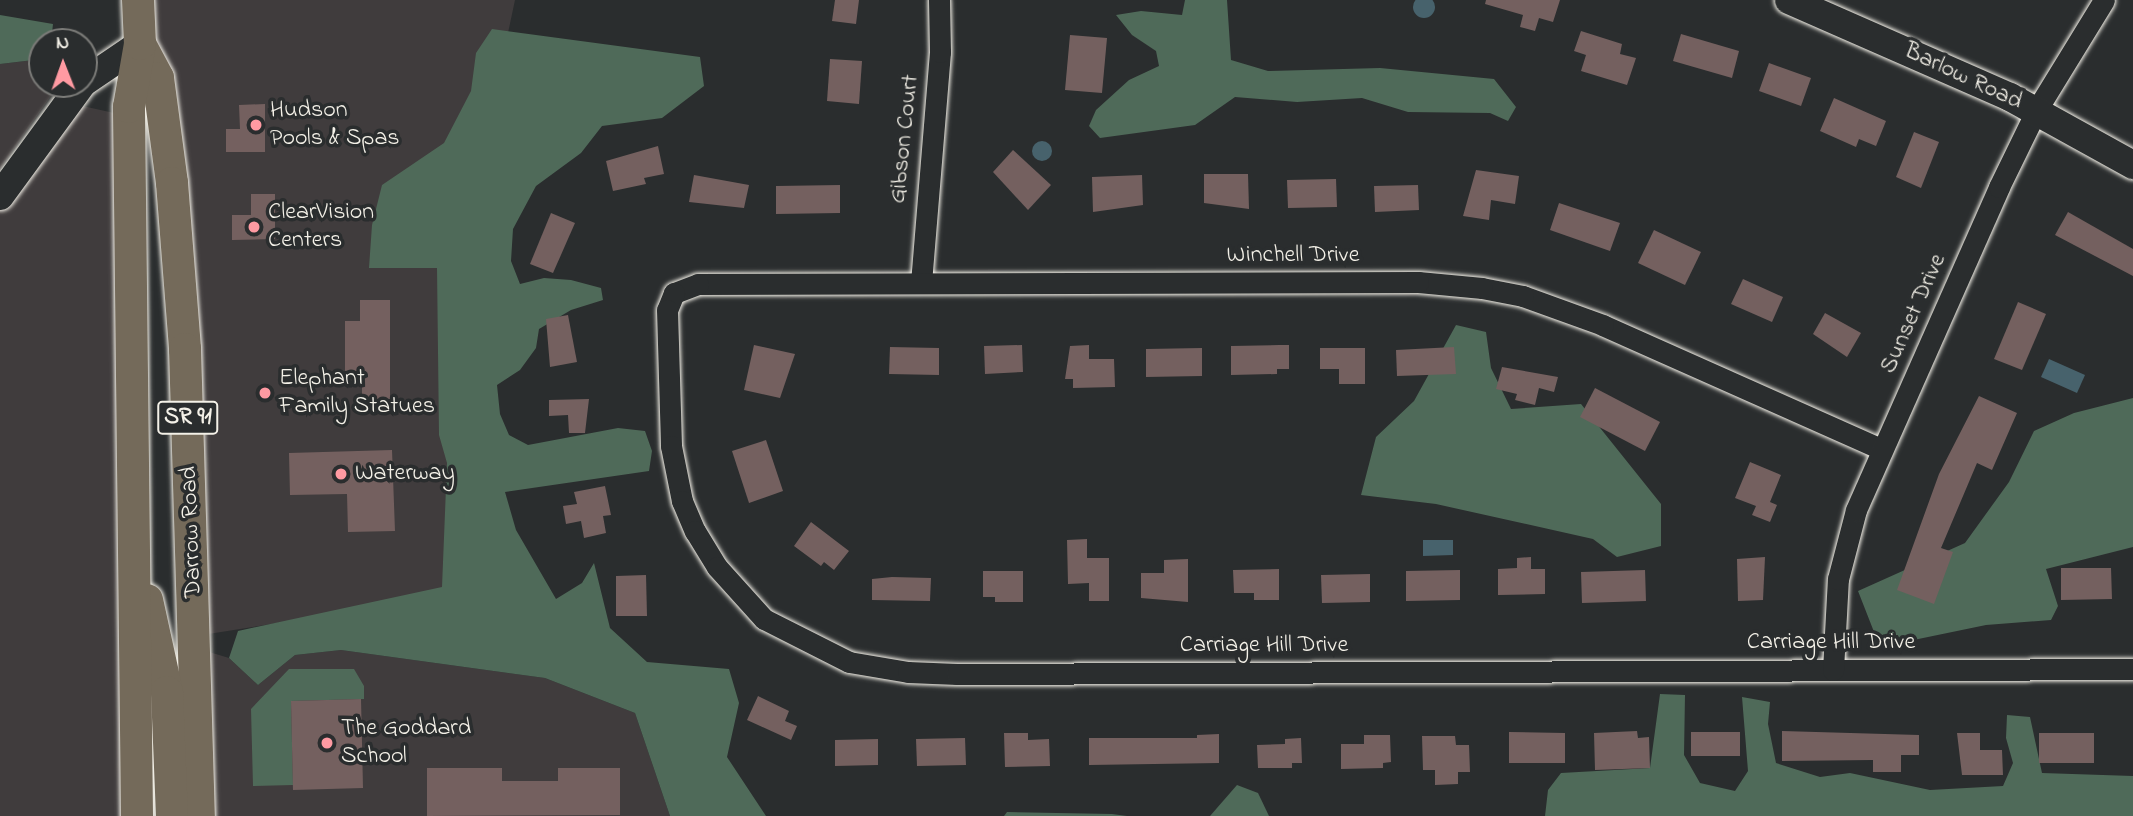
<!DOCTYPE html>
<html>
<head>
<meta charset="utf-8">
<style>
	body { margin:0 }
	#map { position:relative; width:2133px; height:816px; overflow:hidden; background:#2a2d2e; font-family:"Indie Flower",sans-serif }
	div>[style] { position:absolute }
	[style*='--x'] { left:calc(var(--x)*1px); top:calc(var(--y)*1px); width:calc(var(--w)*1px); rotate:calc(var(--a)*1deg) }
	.built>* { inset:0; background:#403c3d }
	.green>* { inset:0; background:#4f6a59 }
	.water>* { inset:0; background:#47626c }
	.round { border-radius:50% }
	.building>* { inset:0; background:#74605f }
	.roads { filter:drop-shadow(0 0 2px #f4f1e8) drop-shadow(0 0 2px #f4f1e8) }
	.street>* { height:21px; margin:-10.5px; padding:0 10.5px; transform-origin:10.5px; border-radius:10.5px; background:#2a2d2e }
	.secondary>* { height:28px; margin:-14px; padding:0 14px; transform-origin:14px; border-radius:14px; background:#2a2d2e }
	.primary>* { height:32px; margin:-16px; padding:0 16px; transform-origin:16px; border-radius:16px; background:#746a5a }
	.dots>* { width:19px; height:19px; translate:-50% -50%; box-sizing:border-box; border:4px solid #2a2d2e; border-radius:50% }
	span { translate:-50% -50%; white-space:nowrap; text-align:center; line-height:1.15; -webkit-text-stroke:7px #2a2d2e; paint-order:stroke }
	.shield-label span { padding:2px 5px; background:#2a2d2e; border:2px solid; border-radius:5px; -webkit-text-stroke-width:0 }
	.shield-label { font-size:23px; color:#f4f1e8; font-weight:700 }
	.street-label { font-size:24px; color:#f4f1e8 }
	.poi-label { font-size:24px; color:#f4f1e8 }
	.left { translate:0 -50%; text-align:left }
	.north { position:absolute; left:28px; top:28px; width:70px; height:70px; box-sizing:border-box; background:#2a2d2e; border:2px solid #7b7b78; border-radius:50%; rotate:359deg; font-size:19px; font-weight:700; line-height:28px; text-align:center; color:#f4f1e8 }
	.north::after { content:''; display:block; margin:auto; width:24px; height:32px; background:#ff9aa2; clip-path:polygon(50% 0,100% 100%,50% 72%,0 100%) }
</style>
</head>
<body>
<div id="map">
	<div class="built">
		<div style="clip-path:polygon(138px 0,515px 0,473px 198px,453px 446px,453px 595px,202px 635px)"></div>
		<div style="clip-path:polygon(42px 59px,42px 84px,59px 84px,0 169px,0 64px)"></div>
		<div style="clip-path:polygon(78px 105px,114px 113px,127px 816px,0 816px,0 208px)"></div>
		<div style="clip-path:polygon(196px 648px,229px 658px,258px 685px,295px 655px,341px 650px,545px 678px,635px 713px,670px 816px,199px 816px)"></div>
	</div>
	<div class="green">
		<div style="clip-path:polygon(1185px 0,1227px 0,1231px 60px,1268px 71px,1380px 68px,1494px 79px,1516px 107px,1508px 121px,1490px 113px,1408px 112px,1362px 98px,1297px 102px,1235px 97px,1195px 125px,1100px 138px,1089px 126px,1096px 110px,1129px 80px,1159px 66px,1156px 51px,1132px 35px,1116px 15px,1141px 11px,1182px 15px)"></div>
		<div style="clip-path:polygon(0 15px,53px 24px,51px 42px,42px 42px,42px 59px,0 64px)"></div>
		<div style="clip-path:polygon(492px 29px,700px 57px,704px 86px,662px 118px,602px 126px,581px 153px,536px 186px,513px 229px,511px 261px,520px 284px,544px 278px,571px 280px,601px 288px,603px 300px,571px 310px,539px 329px,536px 348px,520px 370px,497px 385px,500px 414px,509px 435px,528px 445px,618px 428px,645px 431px,652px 451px,649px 471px,505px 492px,516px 530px,556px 599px,582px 583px,594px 563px,610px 628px,647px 662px,729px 669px,739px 703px,727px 757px,766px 816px,670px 816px,635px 713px,545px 678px,341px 650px,295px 655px,258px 685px,229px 658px,238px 631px,442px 587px,447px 463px,439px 435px,437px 268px,369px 268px,372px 225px,382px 185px,444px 143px,471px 91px,476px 53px)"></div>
		<div style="clip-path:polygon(1456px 325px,1486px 332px,1491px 368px,1511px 409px,1581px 404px,1661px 504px,1661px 546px,1617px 557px,1593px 539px,1436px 504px,1361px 495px,1376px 437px,1414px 401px)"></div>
		<div style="clip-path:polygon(2133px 398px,2133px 547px,2046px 569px,2058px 606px,2051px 620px,1986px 625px,1899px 643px,1876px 637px,1858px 591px,1965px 543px,2009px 482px,2034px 431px,2074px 413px)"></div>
		<div style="clip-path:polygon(289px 669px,354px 669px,364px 686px,364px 699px,291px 701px,293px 785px,253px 786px,251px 709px)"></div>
		<div style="clip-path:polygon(1660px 694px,1685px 695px,1684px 755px,1700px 783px,1735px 791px,1748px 771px,1742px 697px,1770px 702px,1768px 724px,1776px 763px,1820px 777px,1850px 773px,1930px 790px,2003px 786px,2013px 763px,2006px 738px,2007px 715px,2030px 717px,2042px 773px,2133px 776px,2133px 816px,1545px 816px,1548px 790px,1561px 773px,1650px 768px)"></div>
		<div style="clip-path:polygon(1237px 785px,1258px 793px,1269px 816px,1210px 816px)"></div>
		<div style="clip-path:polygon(1007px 812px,1112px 814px,1127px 816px,1004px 816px)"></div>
	</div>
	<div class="water">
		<div class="round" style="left:1413px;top:-4px;width:22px;height:22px"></div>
		<div class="round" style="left:1032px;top:141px;width:20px;height:20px"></div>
		<div style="clip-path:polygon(2049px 359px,2085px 375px,2077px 393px,2041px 377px)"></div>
		<div style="clip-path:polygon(1423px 540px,1453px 540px,1453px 555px,1423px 556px)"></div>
	</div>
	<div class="building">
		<div style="clip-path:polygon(835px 0,859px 0,856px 24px,832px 21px)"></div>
		<div style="clip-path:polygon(1486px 0,1560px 0,1553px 22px,1539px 18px,1535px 31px,1520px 27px,1523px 15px,1485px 4px)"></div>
		<div style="clip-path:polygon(1581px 31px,1622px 44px,1620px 54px,1636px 58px,1627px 85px,1581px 71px,1586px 55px,1574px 51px)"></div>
		<div style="clip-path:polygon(1681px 34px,1739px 51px,1732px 78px,1673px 61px)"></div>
		<div style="clip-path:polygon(1070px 35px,1107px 38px,1102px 93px,1065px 90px)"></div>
		<div style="clip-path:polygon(830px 59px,862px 61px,859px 104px,827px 101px)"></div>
		<div style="clip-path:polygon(1769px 63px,1811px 78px,1801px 106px,1759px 91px)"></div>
		<div style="clip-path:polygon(1834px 98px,1886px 121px,1876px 146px,1859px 139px,1856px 147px,1820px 131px)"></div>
		<div style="clip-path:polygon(265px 104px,265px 152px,226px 152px,226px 129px,240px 129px,239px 105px)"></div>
		<div style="clip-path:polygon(1914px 132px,1939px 142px,1921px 188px,1896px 177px)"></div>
		<div style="clip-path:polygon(658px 146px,664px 174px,644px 178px,646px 184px,613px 191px,606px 161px)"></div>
		<div style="clip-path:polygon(1013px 150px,1051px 185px,1028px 210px,993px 172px)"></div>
		<div style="clip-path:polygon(1476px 170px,1519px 176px,1515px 204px,1491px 200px,1489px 220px,1463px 216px)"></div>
		<div style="clip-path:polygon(1204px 174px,1248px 174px,1249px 209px,1204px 203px)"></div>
		<div style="clip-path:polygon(694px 175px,749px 185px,744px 208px,689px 202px)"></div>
		<div style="clip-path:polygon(1142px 175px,1143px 205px,1093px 212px,1092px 177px)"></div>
		<div style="clip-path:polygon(1336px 179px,1337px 207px,1288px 208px,1287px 180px)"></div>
		<div style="clip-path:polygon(840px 185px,840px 213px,776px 214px,776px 186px)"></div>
		<div style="clip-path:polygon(1418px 185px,1419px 210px,1375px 212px,1374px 186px)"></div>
		<div style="clip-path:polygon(251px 194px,275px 194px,275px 239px,232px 240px,232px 215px,251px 215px)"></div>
		<div style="clip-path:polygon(1559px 203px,1620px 223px,1610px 251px,1550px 230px)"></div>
		<div style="clip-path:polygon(2068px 212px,2133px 249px,2133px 276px,2055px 235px)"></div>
		<div style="clip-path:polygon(551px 213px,575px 223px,553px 273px,530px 264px)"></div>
		<div style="clip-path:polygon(1654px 230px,1701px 252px,1685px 285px,1638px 263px)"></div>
		<div style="clip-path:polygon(1743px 279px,1783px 297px,1772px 322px,1731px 304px)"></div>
		<div style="clip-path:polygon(360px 300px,390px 300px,390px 404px,362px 404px,362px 384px,345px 384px,345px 321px,360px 321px)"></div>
		<div style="clip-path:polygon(2018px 302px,2046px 314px,2022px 370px,1994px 359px)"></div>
		<div style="clip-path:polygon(1825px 313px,1861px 333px,1847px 357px,1813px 334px)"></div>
		<div style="clip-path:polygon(568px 315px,577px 362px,550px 367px,546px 319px)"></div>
		<div style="clip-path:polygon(754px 345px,795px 354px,780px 398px,744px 390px)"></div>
		<div style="clip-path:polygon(1022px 345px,1023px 372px,985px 374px,984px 346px)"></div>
		<div style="clip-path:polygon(1089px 345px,1089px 359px,1114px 359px,1115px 387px,1073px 388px,1073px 379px,1065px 379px,1070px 346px)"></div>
		<div style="clip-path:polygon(1279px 345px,1289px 345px,1289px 369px,1277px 369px,1277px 374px,1231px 375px,1231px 346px)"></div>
		<div style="clip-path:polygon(890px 347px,939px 348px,939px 375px,889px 374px)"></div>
		<div style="clip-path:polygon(1454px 347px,1456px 374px,1397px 376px,1396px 350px)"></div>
		<div style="clip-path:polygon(1202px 348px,1202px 376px,1146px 377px,1146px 349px)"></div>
		<div style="clip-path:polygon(1320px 348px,1365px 348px,1365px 384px,1339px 384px,1339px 369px,1320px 369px)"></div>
		<div style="clip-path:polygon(1502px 367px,1558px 377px,1554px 392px,1539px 388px,1535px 405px,1515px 400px,1517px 394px,1496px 389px)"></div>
		<div style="clip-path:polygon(1595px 388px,1660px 422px,1645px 451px,1580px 417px)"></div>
		<div style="clip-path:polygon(1979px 396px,2017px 413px,1992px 470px,1977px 463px,1941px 548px,1953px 552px,1934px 604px,1897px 590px,1939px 474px)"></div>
		<div style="clip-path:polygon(589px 399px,585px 433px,569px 433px,568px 415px,549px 416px,549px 400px)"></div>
		<div style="clip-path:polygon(766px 440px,783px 491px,749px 503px,732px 451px)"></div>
		<div style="clip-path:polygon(392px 450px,395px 531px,348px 532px,347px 494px,290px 495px,289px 453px)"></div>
		<div style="clip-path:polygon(1750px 462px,1781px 475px,1770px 502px,1777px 505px,1770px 522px,1752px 515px,1756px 506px,1735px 498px)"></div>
		<div style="clip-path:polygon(605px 486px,611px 515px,603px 516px,606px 533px,584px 538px,581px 521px,566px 524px,563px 506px,577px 504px,574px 492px)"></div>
		<div style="clip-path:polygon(811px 522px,849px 551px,834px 570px,824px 562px,821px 566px,794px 546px)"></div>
		<div style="clip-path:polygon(1087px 539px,1087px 558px,1109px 558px,1109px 601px,1089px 601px,1089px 583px,1068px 584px,1067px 540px)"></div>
		<div style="clip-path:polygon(1531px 557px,1531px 569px,1545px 569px,1545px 594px,1498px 595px,1498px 569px,1517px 568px,1517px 558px)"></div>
		<div style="clip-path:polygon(1765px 557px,1763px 600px,1738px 601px,1737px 559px)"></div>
		<div style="clip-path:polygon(1188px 559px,1188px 602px,1141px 598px,1141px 573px,1164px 573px,1164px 560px)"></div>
		<div style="clip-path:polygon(2061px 568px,2111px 568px,2112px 599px,2061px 600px)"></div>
		<div style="clip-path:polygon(1279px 569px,1279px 600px,1254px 600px,1254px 593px,1234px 593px,1233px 570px)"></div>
		<div style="clip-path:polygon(1460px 570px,1460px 600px,1406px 601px,1406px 571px)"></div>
		<div style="clip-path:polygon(1645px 570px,1646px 601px,1582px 603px,1581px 572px)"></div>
		<div style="clip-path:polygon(983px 571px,1023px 571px,1023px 602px,995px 602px,995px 597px,983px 597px)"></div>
		<div style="clip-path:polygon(1370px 574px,1370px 602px,1322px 603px,1321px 575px)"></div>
		<div style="clip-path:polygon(646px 575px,647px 616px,616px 616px,616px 576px)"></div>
		<div style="clip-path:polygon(892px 577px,931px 578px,930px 601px,872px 600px,872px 579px)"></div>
		<div style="clip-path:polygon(758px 696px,789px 711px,785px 721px,797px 726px,791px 740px,747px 720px)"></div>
		<div style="clip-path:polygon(361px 699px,363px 788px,293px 790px,291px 701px)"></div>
		<div style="clip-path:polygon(1637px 731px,1638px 738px,1649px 737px,1650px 768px,1595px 770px,1594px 733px)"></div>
		<div style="clip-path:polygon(1782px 731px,1919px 735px,1919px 755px,1901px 755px,1901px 772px,1873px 772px,1873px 760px,1782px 761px)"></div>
		<div style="clip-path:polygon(1509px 732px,1565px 733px,1565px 763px,1509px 763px)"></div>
		<div style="clip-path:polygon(1691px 732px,1740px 732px,1740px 756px,1691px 756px)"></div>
		<div style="clip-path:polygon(1004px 733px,1028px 733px,1028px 740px,1049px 739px,1050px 766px,1005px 767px)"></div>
		<div style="clip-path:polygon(1957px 733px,1980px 733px,1980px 750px,2002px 750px,2003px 775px,1962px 775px)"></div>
		<div style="clip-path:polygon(2039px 733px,2094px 733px,2094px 763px,2039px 763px)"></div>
		<div style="clip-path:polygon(1219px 734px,1219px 763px,1089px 765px,1089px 738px,1197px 738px,1197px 735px)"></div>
		<div style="clip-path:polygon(1364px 735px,1390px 735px,1391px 762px,1383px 763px,1383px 768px,1341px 769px,1341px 744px,1364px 744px)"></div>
		<div style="clip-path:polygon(1422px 736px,1455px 736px,1456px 745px,1469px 745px,1470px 772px,1458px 772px,1458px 784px,1435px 785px,1435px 770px,1423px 770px)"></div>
		<div style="clip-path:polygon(965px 738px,966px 765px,917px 766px,916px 739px)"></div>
		<div style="clip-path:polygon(1301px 738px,1302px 763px,1292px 763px,1292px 768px,1258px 768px,1257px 745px,1285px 744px,1285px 739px)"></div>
		<div style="clip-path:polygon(878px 739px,878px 765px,835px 766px,835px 740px)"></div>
		<div style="clip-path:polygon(427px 768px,502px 768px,502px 781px,558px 781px,558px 768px,620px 768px,620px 815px,427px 816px)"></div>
	</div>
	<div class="roads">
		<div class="street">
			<div style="--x:921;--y:283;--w:232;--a:-85.3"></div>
			<div style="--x:940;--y:52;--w:52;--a:-91.1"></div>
			<div style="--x:1881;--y:449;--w:304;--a:-156"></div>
			<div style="--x:1603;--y:325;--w:85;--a:-160.1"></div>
			<div style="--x:1523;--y:296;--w:42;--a:-169"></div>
			<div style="--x:1482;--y:288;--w:64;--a:-174.6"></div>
			<div style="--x:1418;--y:282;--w:720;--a:179.84"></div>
			<div style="--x:698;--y:284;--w:26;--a:159"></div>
			<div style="--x:674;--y:293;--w:18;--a:112"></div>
			<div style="--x:667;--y:310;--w:136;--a:88.3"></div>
			<div style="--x:671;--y:446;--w:56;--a:78.7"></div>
			<div style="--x:682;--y:501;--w:33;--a:67"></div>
			<div style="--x:695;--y:531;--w:42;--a:58.6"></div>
			<div style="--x:717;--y:567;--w:70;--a:47.9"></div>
			<div style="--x:764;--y:619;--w:95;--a:26.8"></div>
			<div style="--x:849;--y:662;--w:60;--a:9.6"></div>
			<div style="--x:908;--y:672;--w:49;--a:2.3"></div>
			<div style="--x:957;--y:674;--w:1176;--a:-0.24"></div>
			<div style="--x:1833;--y:670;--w:91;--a:-86.9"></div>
			<div style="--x:1838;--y:579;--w:71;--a:-75.4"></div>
			<div style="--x:1856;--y:510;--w:353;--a:-66.1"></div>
			<div style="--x:1999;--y:187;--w:85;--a:-64"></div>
			<div style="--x:2036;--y:111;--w:130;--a:-58.5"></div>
		</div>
		<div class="secondary">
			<div style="--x:1789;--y:0;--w:241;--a:23.7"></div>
			<div style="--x:2010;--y:97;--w:141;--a:28.9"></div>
			<div style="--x:84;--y:82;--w:68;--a:-34.2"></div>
			<div style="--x:0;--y:196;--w:139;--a:-53.8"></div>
		</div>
		<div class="primary">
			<div style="--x:140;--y:44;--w:38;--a:62"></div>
			<div style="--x:158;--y:78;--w:106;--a:82.4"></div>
			<div style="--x:172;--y:183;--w:167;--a:85.5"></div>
			<div style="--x:185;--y:349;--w:467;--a:88.3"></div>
			<div style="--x:147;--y:600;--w:94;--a:77.7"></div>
			<div style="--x:167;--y:692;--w:124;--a:87.7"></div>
			<div style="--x:137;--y:816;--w:709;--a:-90.65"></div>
			<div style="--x:129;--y:107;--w:64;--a:-80.1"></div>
			<div style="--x:140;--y:44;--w:44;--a:-92.6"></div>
		</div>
	</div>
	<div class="dots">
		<div style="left:256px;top:125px;background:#ff9aa2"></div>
		<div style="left:254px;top:227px;background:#ff9aa2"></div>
		<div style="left:265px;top:393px;background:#ff9aa2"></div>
		<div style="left:341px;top:474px;background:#ff9aa2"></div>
		<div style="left:327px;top:743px;background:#ff9aa2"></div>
	</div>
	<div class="shield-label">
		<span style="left:188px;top:418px">SR 91</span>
	</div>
	<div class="street-label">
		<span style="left:1963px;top:77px;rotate:25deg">Barlow Road</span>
		<span style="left:905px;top:139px;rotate:-84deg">Gibson Court</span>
		<span style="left:1293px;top:256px">Winchell Drive</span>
		<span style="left:1914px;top:314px;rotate:-66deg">Sunset Drive</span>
		<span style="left:192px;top:532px;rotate:-92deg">Darrow Road</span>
		<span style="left:1831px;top:643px">Carriage Hill Drive</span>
		<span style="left:1264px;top:646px">Carriage Hill Drive</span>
	</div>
	<div class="poi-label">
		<span class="left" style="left:270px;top:125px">Hudson<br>Pools &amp; Spas</span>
		<span class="left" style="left:268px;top:227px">ClearVision<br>Centers</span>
		<span class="left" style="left:279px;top:393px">Elephant<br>Family Statues</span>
		<span class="left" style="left:355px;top:474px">Waterway</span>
		<span class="left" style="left:341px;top:743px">The Goddard<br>School</span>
	</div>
	<div class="north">N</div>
</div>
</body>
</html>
